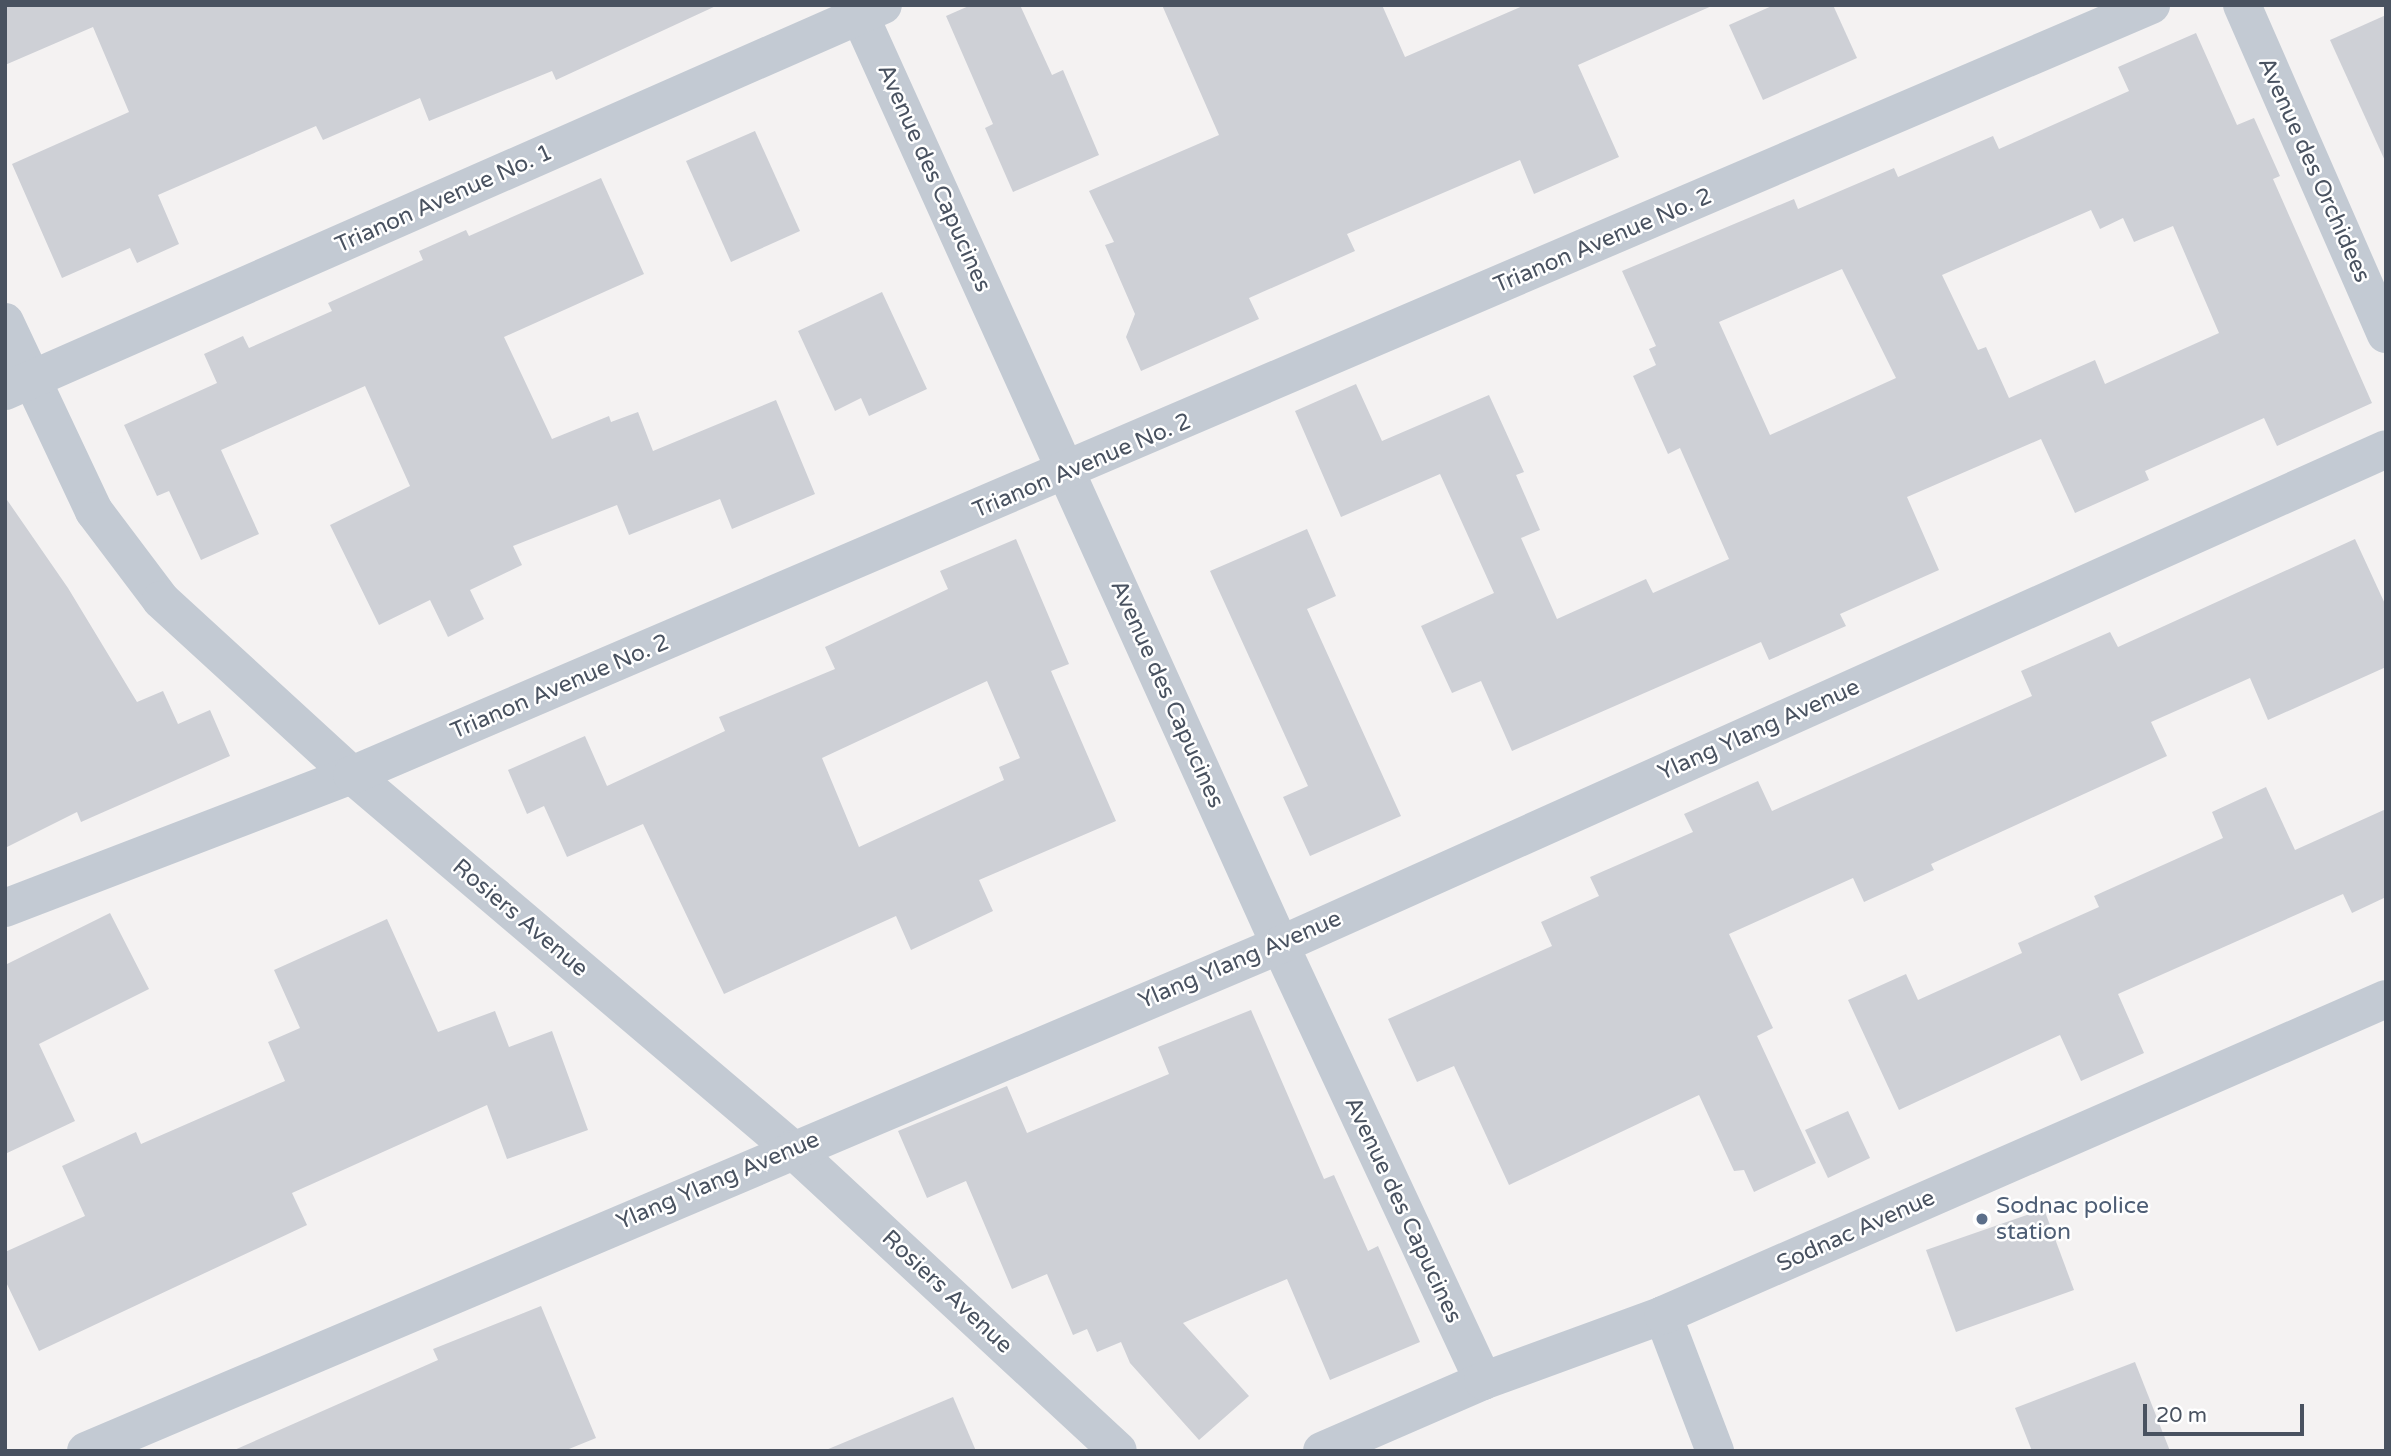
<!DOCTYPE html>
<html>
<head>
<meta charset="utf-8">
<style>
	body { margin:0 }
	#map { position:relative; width:2391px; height:1456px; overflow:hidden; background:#f4f2f2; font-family:"Varela Round",sans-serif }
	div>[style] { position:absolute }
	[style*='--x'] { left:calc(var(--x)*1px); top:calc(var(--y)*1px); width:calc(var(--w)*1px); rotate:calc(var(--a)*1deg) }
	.building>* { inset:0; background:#ced0d6 }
	.minor>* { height:38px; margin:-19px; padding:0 19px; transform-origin:19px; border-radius:19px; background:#c3cad3 }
	.dots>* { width:19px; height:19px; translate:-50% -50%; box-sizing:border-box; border:4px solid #fff; border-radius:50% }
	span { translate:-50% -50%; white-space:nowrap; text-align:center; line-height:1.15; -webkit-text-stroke:5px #fff; paint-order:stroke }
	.street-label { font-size:23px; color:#495260 }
	.service-label { font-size:23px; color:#4e5e75 }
	.left { translate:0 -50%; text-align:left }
	.frame { position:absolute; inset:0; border:7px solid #495260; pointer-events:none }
	.scale { position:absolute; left:2143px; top:1404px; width:161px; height:32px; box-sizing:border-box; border:4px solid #495260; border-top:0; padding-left:9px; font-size:21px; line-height:24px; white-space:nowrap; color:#495260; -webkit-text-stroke:5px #fff; paint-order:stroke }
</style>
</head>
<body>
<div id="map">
	<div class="building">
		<div style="clip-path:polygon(5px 5px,718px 5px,556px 80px,552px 71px,429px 121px,420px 98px,323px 140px,316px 126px,158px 195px,179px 244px,137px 263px,130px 248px,62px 278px,12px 164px,129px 112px,93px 27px,5px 65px)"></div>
		<div style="clip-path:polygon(971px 5px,1020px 5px,1052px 75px,1063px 70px,1099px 155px,1013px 192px,985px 128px,993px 124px,946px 16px)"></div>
		<div style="clip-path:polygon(1162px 5px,1382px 5px,1405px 57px,1525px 5px,1714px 5px,1578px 65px,1619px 157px,1534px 194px,1520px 160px,1347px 234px,1355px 251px,1249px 298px,1259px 319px,1141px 371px,1126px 337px,1135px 314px,1105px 245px,1114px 242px,1089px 191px,1219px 135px)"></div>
		<div style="clip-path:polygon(1774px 5px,1833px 5px,1857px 58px,1763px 100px,1729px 25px)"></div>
		<div style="clip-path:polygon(2386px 15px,2386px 163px,2330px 40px)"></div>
		<div style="clip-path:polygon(evenodd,2196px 33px,2237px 125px,2254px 118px,2280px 176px,2273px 179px,2372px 403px,2277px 446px,2264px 418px,2145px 471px,2149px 480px,2075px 513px,2041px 439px,1907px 497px,1939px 570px,1840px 614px,1846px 626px,1769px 660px,1761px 642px,1512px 751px,1481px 681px,1452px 693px,1421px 626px,1494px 593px,1440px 474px,1341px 517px,1295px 411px,1356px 384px,1382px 441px,1489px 395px,1524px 472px,1516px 475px,1540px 530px,1521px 538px,1557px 619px,1646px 579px,1653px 593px,1729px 559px,1680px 448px,1668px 454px,1633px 376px,1656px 365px,1649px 349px,1656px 346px,1622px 271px,1794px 199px,1798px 209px,1894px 168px,1898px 177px,1993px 136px,1999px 149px,2129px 91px,2118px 67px,2196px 33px,2091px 210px,2100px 229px,2123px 218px,2134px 242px,2173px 226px,2219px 333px,2105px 384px,2095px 360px,2009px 398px,1986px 347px,1978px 350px,1942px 275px,2091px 210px,2196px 33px,1842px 269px,1896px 378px,1770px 435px,1719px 322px,1842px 269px)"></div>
		<div style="clip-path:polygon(755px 131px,800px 231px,731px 262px,686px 161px)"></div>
		<div style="clip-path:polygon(601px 178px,644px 274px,504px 337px,552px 439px,609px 416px,611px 422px,638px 412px,653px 451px,776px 400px,815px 494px,732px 529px,720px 499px,629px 535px,617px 505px,513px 546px,522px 565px,470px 590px,484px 619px,448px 637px,430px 600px,379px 625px,330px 525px,410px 486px,365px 386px,221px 450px,259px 534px,201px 560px,169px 491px,157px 496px,124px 425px,217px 383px,204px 354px,243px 336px,249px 348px,332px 311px,328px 303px,423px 260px,419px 251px,466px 230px,469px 236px)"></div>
		<div style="clip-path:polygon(882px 292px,927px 389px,869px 416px,861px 398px,835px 411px,798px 331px)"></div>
		<div style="clip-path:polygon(5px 497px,68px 588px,137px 702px,163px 691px,178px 724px,210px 710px,230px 756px,81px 822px,77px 812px,5px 848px)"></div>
		<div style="clip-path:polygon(1307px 529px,1336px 596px,1307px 609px,1401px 816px,1310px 856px,1283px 797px,1308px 786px,1210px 571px)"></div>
		<div style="clip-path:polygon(evenodd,1016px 539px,1069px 664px,1051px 671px,1116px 821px,979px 880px,993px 911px,911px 950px,896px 916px,724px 994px,643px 824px,567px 857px,544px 806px,527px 814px,508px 770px,585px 736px,607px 786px,725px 731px,719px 717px,835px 669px,825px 647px,948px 589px,940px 571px,1016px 539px,987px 681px,1020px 758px,999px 767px,1004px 780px,859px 847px,822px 758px,987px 681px)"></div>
		<div style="clip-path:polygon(2355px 539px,2386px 606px,2386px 667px,2268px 720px,2250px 678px,2151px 722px,2167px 756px,1931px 864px,1934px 870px,1864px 902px,1853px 878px,1729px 934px,1773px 1028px,1757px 1036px,1816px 1163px,1754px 1192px,1744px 1170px,1734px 1171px,1699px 1095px,1509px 1185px,1454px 1066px,1417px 1082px,1388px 1019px,1552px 946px,1541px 922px,1599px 896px,1590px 877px,1693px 832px,1684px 814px,1758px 781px,1772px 811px,2032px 696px,2021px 671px,2110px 632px,2118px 647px)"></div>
		<div style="clip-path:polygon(2266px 787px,2295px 850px,2386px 809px,2386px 897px,2352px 913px,2343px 894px,2118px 994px,2144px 1053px,2081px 1081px,2060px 1035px,1899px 1110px,1848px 1000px,1906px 974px,1918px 1000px,2022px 953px,2018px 943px,2099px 907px,2094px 896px,2223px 838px,2212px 812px)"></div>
		<div style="clip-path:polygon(110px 913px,149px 989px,39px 1044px,75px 1121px,5px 1154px,5px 965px)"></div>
		<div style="clip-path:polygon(387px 919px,438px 1032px,495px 1011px,509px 1047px,552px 1031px,588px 1130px,507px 1159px,487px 1105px,292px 1193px,307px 1225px,39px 1351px,5px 1280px,5px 1252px,85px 1216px,62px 1166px,136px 1132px,141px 1144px,285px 1081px,268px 1042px,300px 1028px,274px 970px)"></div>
		<div style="clip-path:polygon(1251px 1010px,1324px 1179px,1334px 1175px,1368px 1251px,1378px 1246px,1420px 1342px,1330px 1380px,1287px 1279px,1183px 1323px,1249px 1396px,1199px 1440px,1130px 1363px,1121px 1342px,1097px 1352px,1087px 1329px,1073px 1335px,1047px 1274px,1012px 1289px,966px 1181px,927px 1198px,898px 1131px,1007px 1086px,1027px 1133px,1169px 1074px,1158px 1047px)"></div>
		<div style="clip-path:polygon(1848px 1111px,1870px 1158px,1828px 1178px,1805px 1130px)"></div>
		<div style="clip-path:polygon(2044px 1209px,2074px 1290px,1956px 1332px,1926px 1250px)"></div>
		<div style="clip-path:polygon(541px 1306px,596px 1438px,564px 1451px,232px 1451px,438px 1360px,433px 1349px)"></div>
		<div style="clip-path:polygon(2135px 1362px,2170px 1451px,2032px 1451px,2015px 1408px)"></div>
		<div style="clip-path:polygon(953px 1397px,976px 1451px,826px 1451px,826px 1450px)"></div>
	</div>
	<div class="minor">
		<div style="--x:855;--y:5;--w:1032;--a:65.67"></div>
		<div style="--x:1280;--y:945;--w:481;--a:65"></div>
		<div style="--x:2242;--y:5;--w:359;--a:66.4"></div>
		<div style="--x:5;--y:322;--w:209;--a:64.8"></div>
		<div style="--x:94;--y:511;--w:111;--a:53"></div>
		<div style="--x:161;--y:600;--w:259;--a:42.5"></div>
		<div style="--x:352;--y:775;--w:577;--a:40.36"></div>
		<div style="--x:792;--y:1149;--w:444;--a:42.8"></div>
		<div style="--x:5;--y:391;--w:959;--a:-23.73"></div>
		<div style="--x:5;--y:908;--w:372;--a:-21"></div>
		<div style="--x:352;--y:775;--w:1957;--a:-23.17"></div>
		<div style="--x:1663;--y:1315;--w:146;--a:69.1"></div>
		<div style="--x:86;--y:1451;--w:1297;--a:-22.97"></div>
		<div style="--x:1280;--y:945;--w:1212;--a:-24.15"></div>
		<div style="--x:1322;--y:1451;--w:176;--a:-23.5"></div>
		<div style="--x:1483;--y:1381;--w:192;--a:-20.1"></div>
		<div style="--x:1663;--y:1315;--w:789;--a:-23.61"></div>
	</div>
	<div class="dots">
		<div style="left:1982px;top:1219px;background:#5c6f8a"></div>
	</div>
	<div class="street-label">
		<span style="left:2314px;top:170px;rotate:66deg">Avenue des Orchidees</span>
		<span style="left:934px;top:178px;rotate:66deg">Avenue des Capucines</span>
		<span style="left:444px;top:199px;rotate:-24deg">Trianon Avenue No. 1</span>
		<span style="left:1603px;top:241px;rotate:-23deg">Trianon Avenue No. 2</span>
		<span style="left:1082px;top:466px;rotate:-23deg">Trianon Avenue No. 2</span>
		<span style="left:560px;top:687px;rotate:-23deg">Trianon Avenue No. 2</span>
		<span style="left:1167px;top:694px;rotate:66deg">Avenue des Capucines</span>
		<span style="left:1759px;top:730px;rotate:-24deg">Ylang Ylang Avenue</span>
		<span style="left:520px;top:918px;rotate:40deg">Rosiers Avenue</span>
		<span style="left:1240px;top:960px;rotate:-23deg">Ylang Ylang Avenue</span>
		<span style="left:718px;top:1181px;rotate:-23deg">Ylang Ylang Avenue</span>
		<span style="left:1403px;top:1210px;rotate:65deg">Avenue des Capucines</span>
		<span style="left:1856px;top:1231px;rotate:-24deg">Sodnac Avenue</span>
		<span style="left:947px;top:1292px;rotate:43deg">Rosiers Avenue</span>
	</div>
	<div class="service-label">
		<span class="left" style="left:1996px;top:1219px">Sodnac police<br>station</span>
	</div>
	<div class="frame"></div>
	<div class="scale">20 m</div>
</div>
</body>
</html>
